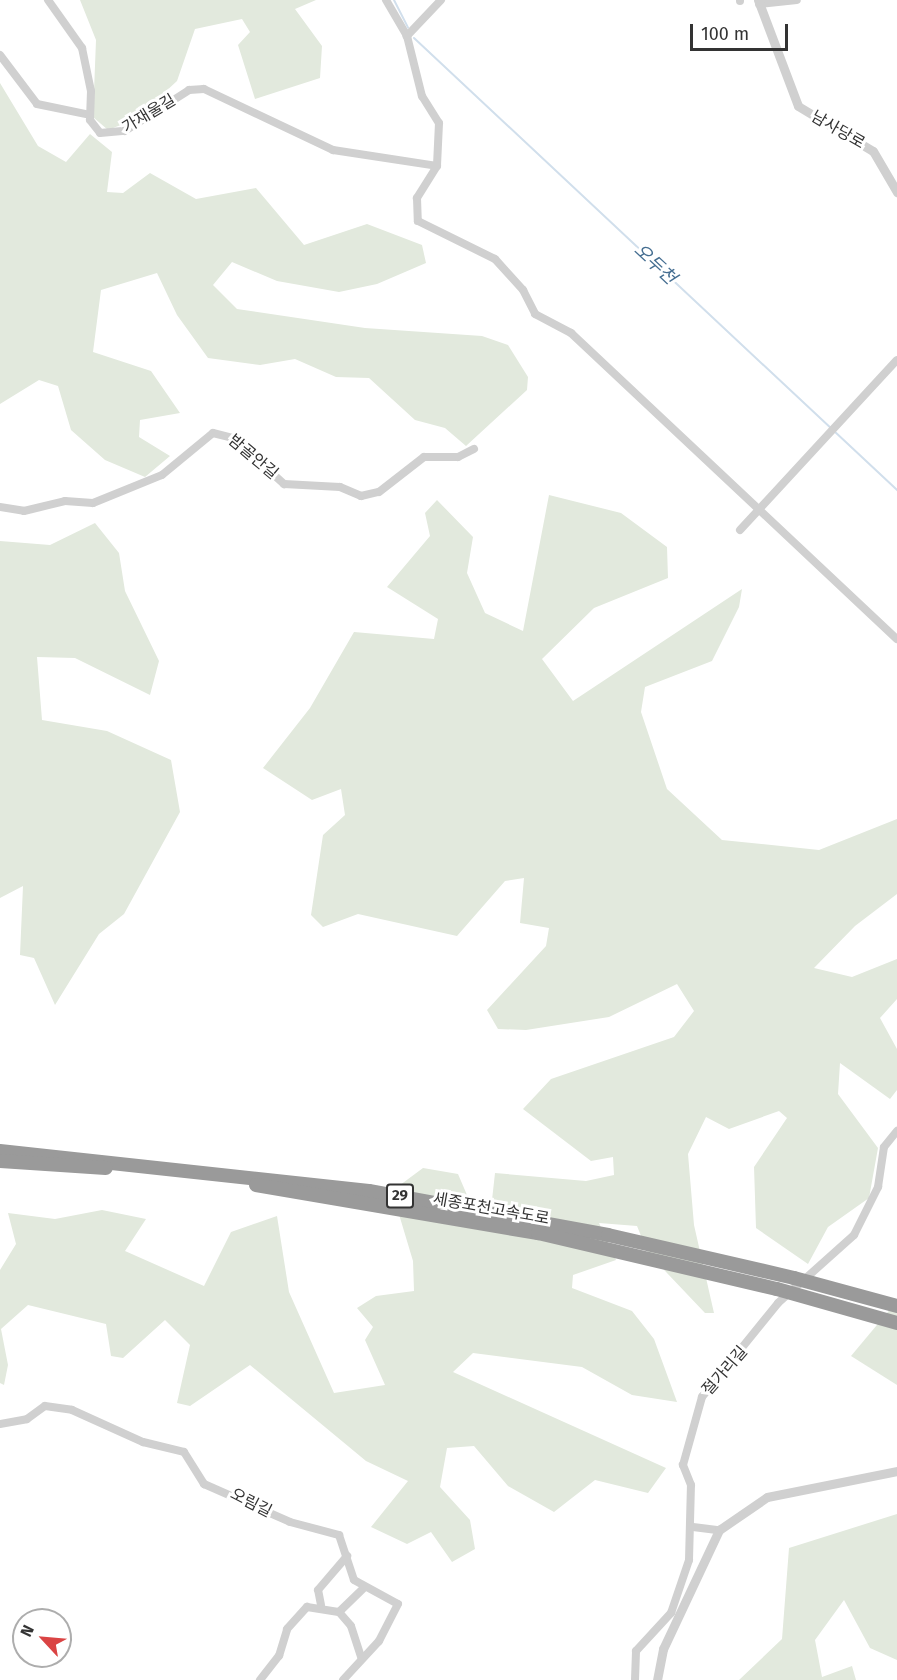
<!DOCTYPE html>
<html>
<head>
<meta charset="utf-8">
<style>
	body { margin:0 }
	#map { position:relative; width:897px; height:1680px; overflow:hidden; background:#fff; font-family:"Fira Sans","Noto Sans KR",sans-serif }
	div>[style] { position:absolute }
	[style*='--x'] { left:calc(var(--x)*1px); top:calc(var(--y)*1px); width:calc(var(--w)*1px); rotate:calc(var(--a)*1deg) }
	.green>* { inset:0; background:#e2e9dd }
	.stream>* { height:2px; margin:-1px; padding:0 1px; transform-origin:1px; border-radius:1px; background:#d1dfec }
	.minor>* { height:8px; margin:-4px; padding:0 4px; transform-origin:4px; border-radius:4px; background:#d0d0d0 }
	.tertiary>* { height:9px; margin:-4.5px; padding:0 4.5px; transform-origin:4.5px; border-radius:4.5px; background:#d0d0d0 }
	.motorway>* { height:14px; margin:-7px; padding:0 7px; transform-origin:7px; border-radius:7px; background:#9a9a9a }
	.motorway-bridge>* { height:14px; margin:-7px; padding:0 7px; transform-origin:7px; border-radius:7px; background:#9a9a9a }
	span { translate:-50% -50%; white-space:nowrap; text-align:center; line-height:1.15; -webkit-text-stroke:6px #fff; paint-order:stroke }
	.shield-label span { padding:2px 4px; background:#fff; border:2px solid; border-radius:4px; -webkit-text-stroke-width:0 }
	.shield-label { font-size:15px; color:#333; font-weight:700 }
	.street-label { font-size:16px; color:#333 }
	.water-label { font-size:18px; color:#456e91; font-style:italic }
	.north { position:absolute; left:12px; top:1608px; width:60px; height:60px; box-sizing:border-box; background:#fff; border:2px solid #adadad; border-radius:50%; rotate:296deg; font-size:16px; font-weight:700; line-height:24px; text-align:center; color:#333 }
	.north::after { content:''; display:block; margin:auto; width:21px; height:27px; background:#da4444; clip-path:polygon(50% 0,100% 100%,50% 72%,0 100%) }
	.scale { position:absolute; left:690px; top:24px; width:98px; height:27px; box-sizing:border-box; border:3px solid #333; border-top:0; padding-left:8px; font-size:18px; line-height:21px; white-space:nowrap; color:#333; -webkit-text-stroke:4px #fff; paint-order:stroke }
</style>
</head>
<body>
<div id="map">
	<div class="green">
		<div style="clip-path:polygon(80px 0,316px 0,295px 9px,322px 46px,320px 78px,255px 99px,238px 45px,250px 32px,242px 19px,195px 29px,177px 81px,136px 119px,108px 130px,93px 117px,96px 40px)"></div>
		<div style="clip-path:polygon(0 83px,38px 146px,66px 162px,90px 134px,112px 152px,107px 192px,123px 193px,150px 173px,196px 199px,256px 188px,304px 245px,367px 224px,422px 245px,426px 263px,377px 284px,339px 292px,277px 281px,232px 262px,213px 285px,237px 309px,365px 328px,482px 336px,508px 345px,528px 377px,527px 390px,466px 446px,445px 428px,415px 420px,369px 378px,336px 377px,295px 359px,260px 365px,208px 358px,177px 315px,157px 273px,101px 290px,93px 352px,151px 371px,180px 413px,140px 420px,139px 437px,170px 456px,145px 477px,105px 460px,71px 430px,58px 386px,39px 380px,0 404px)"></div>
		<div style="clip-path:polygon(549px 495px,621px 513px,667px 547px,668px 578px,594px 608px,542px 659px,573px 701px,742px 589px,739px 607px,712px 661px,645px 687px,641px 712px,667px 789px,722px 840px,819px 850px,897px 819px,897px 894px,855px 926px,814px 968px,852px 977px,897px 959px,897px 999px,880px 1018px,897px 1049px,897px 1090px,890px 1099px,840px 1063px,838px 1094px,878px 1148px,869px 1198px,828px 1227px,808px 1264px,756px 1228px,754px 1167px,787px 1118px,779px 1111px,729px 1129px,706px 1117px,688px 1154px,694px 1225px,714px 1313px,705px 1313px,648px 1253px,637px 1226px,599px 1223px,616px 1260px,573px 1275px,572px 1288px,632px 1311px,654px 1339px,677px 1402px,632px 1395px,582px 1367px,473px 1353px,453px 1372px,666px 1468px,648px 1493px,595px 1480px,554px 1512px,508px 1486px,474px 1446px,447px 1448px,440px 1487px,470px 1520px,475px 1549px,452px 1562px,431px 1532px,407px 1544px,371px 1527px,408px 1481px,366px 1461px,250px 1365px,190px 1406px,177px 1403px,190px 1345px,165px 1320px,123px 1358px,111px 1356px,106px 1324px,28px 1305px,1px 1329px,8px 1365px,4px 1385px,0 1383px,0 1270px,16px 1244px,8px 1213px,55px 1219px,102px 1210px,146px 1219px,125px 1251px,204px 1286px,231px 1232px,277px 1216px,289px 1292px,334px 1393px,385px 1385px,365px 1340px,373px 1327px,357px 1308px,376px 1296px,414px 1291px,413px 1261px,392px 1191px,423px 1168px,458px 1174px,473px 1209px,489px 1227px,495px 1173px,586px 1181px,614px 1175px,613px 1157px,591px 1161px,523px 1109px,551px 1079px,674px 1037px,694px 1011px,677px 984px,609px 1017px,526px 1030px,498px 1029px,487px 1010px,546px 946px,549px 928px,520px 923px,524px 878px,505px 881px,457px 936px,358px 914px,323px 927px,311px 915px,323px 835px,345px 815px,341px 789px,312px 800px,263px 768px,310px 708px,354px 632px,434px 639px,438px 619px,387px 587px,430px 536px,425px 513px,437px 500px,473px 537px,467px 573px,485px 613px,523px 631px)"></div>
		<div style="clip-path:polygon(95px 523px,119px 553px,125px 591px,159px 661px,150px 695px,75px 658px,37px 657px,42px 720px,107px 731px,171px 760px,180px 812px,124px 914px,99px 934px,55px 1005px,34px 958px,20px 955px,23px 886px,0 898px,0 541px,50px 545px)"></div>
		<div style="clip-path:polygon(897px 1301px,897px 1385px,851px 1356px)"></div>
		<div style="clip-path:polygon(897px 1514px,897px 1660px,870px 1648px,844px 1600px,815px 1640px,822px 1677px,852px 1666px,856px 1680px,739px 1680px,782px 1639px,789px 1548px)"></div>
	</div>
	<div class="stream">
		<div style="--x:394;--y:0;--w:31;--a:63"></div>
		<div style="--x:414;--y:38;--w:662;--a:43.1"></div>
	</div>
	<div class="minor">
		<div style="--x:48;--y:0;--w:59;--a:54.7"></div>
		<div style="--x:82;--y:48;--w:44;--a:78.2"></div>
		<div style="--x:91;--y:91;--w:29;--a:92"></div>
		<div style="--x:90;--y:120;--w:16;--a:52"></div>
		<div style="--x:100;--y:133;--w:25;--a:-5"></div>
		<div style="--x:125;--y:131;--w:76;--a:-32.6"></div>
		<div style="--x:189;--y:90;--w:15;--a:-4"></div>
		<div style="--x:204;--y:89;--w:143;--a:25.3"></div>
		<div style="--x:333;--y:150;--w:105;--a:8.7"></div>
		<div style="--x:386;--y:0;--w:42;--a:59.7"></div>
		<div style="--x:441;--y:0;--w:50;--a:133.4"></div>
		<div style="--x:407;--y:36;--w:62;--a:76"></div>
		<div style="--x:422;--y:96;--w:32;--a:58"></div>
		<div style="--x:439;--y:123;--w:43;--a:92.7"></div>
		<div style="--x:437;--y:166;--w:38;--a:122"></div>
		<div style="--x:417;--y:198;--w:23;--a:88"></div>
		<div style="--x:418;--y:221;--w:86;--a:26.3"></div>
		<div style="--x:495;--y:259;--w:42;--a:47.9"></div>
		<div style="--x:523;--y:290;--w:27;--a:63"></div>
		<div style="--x:535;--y:314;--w:41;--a:27.8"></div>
		<div style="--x:571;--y:333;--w:447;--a:43.2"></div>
		<div style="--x:740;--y:0;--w:1;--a:90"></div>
		<div style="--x:759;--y:4;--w:38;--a:-6"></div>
		<div style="--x:0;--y:55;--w:61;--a:52.9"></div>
		<div style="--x:37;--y:104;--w:54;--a:11.7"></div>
		<div style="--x:0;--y:507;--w:24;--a:9"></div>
		<div style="--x:24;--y:511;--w:42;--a:-13.7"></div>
		<div style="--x:65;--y:501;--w:28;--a:4"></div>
		<div style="--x:93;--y:503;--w:74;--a:-22.1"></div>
		<div style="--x:162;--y:475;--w:66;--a:-39.5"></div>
		<div style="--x:213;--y:433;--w:21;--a:14"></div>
		<div style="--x:233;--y:438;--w:69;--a:42"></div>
		<div style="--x:284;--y:484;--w:56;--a:3.1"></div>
		<div style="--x:340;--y:487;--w:23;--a:23"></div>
		<div style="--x:361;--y:496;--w:18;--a:-13"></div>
		<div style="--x:379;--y:492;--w:57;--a:-37.9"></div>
		<div style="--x:424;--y:457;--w:34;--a:0"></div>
		<div style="--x:458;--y:457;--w:18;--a:-27"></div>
		<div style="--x:740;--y:530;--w:231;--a:-47.3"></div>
		<div style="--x:0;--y:1424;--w:27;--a:-10"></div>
		<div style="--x:27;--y:1419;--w:22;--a:-36"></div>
		<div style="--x:45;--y:1406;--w:27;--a:8"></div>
		<div style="--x:72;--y:1410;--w:78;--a:24.3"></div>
		<div style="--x:143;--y:1442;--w:42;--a:13.7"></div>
		<div style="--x:184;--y:1452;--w:38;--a:58"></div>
		<div style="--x:204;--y:1484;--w:94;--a:23.8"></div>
		<div style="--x:290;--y:1522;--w:51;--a:14.9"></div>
		<div style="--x:339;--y:1535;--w:47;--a:71.6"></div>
		<div style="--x:354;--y:1580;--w:50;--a:28.6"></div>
		<div style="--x:398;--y:1604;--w:42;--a:117.2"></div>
		<div style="--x:379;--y:1641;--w:53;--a:132.7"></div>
		<div style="--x:693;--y:1527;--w:26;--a:7"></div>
		<div style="--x:321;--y:1605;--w:15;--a:-101"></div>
		<div style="--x:318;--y:1590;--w:45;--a:-49.5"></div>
		<div style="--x:339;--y:1612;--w:36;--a:-44"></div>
		<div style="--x:260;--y:1680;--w:31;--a:-52"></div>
		<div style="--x:279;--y:1656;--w:28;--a:-73"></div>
		<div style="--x:287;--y:1629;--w:30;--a:-48"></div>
		<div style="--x:307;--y:1607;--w:32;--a:9"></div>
		<div style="--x:339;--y:1612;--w:18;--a:49"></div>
		<div style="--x:351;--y:1626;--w:33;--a:72"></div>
		<div style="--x:635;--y:1680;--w:29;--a:-88"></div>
		<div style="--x:636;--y:1651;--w:52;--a:-47.4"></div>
		<div style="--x:671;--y:1613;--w:56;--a:-71.2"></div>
		<div style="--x:689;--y:1560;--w:75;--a:-88.5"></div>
		<div style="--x:691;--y:1485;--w:22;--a:-112"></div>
		<div style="--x:683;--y:1465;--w:71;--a:-74.4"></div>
		<div style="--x:702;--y:1397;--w:121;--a:-51"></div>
		<div style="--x:778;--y:1303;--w:102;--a:-41.8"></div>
		<div style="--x:854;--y:1235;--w:54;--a:-63.4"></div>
		<div style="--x:878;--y:1187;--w:40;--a:-81.5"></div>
		<div style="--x:884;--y:1147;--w:21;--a:-51"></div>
	</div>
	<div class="tertiary">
		<div style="--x:758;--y:0;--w:113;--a:69.3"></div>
		<div style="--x:798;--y:106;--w:87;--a:31"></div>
		<div style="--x:873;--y:151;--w:48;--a:59.7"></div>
		<div style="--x:657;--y:1680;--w:32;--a:-79"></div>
		<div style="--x:663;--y:1649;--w:132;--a:-64.8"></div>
		<div style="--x:719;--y:1530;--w:58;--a:-34.5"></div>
		<div style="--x:767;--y:1497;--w:133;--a:-11.3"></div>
	</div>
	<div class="motorway">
		<div style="--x:0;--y:1151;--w:371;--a:6.2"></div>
		<div style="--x:369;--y:1191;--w:243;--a:10.4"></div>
		<div style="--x:608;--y:1235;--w:191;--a:13"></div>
		<div style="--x:0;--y:1161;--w:106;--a:3.8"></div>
		<div style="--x:256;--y:1185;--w:286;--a:9.7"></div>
		<div style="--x:538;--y:1233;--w:245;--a:13.2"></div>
	</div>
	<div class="motorway-bridge">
		<div style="--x:794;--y:1278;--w:107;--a:15.2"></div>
		<div style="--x:777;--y:1289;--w:125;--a:15.8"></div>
	</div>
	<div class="shield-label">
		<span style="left:400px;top:1196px">29</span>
	</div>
	<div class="street-label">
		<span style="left:149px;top:114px;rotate:-31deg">가재울길</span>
		<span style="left:838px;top:130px;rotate:30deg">남사당로</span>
		<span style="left:253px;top:457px;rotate:40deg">밤골안길</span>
		<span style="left:491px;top:1209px;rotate:10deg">세종포천고속도로</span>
		<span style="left:725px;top:1371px;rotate:-49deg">절가리길</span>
		<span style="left:251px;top:1503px;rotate:27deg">오림길</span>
	</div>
	<div class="water-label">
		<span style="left:655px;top:264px;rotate:43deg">오두천</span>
	</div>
	<div class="north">N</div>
	<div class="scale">100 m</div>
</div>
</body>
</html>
